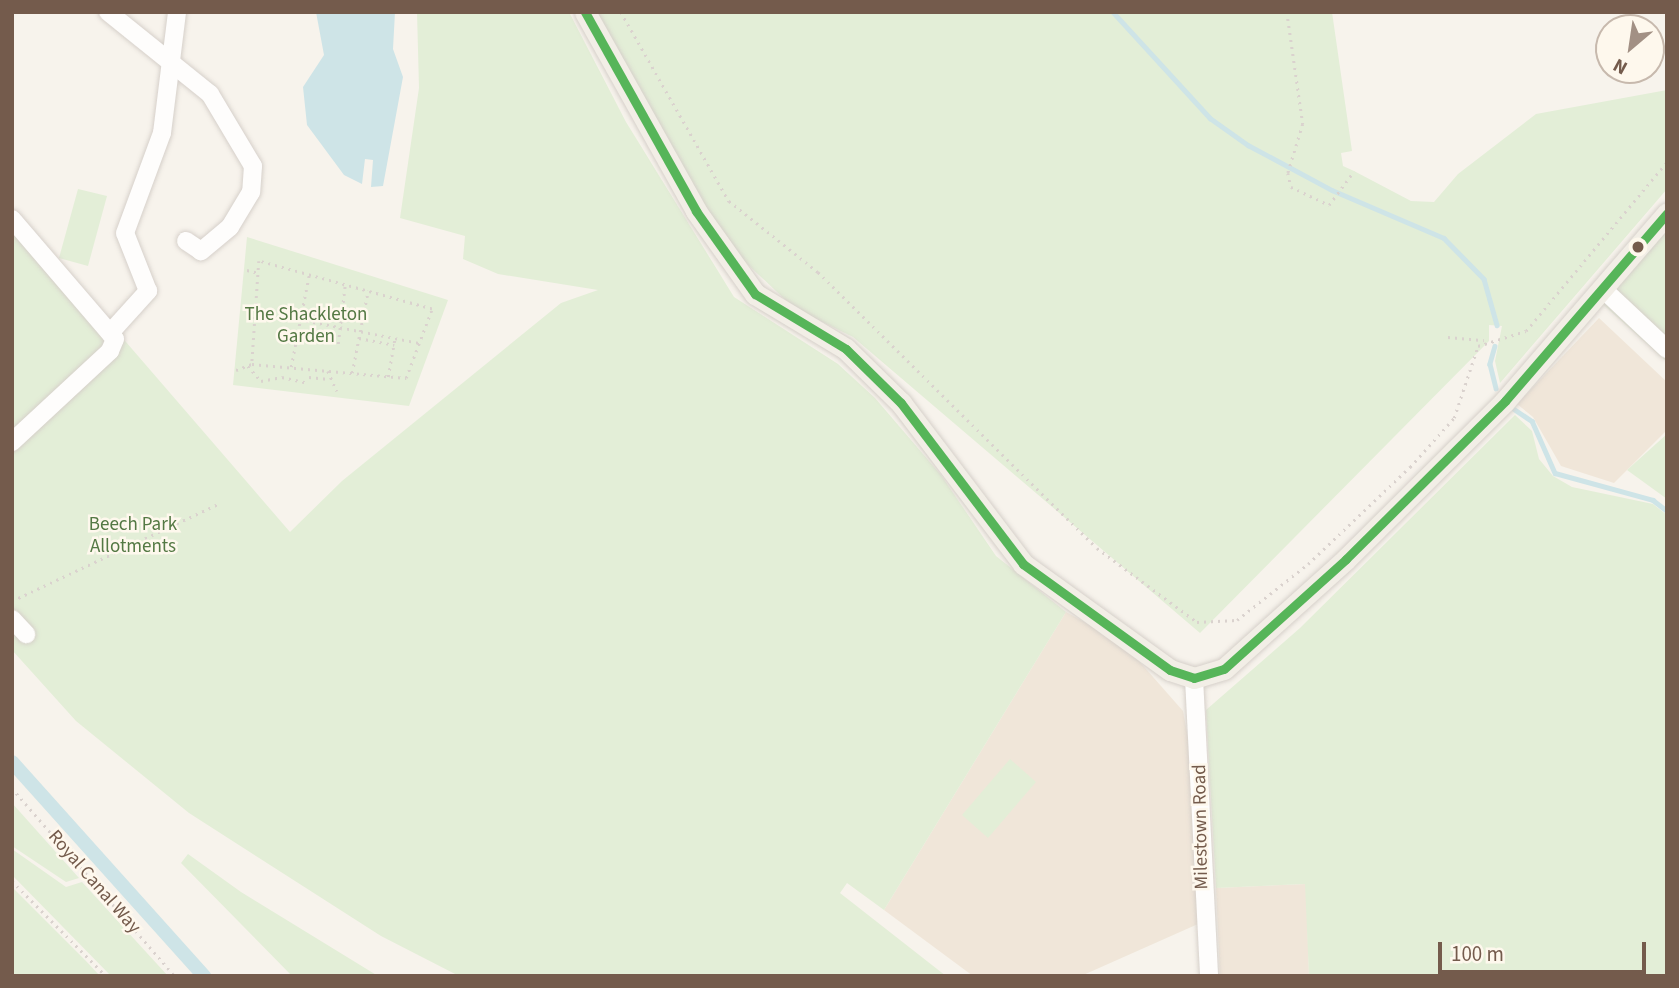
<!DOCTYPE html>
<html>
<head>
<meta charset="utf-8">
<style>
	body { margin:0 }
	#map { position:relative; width:1679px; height:988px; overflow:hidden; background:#f7f3ec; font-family:"Source Sans 3",sans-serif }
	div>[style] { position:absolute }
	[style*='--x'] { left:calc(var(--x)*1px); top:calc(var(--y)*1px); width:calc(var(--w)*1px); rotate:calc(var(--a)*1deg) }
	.residential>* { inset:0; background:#f0e6d9 }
	.green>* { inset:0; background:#e3eed7 }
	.water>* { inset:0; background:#cee4e7 }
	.stream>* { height:4.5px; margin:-2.25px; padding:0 2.25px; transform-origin:2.25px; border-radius:2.25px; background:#cee4e7 }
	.canal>* { height:14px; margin:-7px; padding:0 7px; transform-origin:7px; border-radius:7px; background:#cee4e7 }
	.path>* { height:2.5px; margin-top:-1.25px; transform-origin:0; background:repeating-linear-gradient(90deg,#dad2ce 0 2px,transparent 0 7px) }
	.roads { filter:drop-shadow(0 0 2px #d6d0ca) drop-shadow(0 0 2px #d6d0ca) }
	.minor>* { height:18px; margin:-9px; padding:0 9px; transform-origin:9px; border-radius:9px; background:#fefdfc }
	.major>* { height:21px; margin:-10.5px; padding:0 10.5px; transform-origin:10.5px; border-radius:10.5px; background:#f2eee6 }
	.bus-1>* { height:9px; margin:-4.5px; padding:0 4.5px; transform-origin:4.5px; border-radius:4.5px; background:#56b559 }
	.dots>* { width:19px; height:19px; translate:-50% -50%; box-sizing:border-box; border:4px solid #fef8ed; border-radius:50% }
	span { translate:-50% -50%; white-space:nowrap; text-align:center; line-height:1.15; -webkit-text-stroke:5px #fef8ed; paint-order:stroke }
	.park-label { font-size:19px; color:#547944 }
	.street-label { font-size:19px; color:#745b4c }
	.frame { position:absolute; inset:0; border:14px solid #745b4c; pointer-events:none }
	.north { position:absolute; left:1595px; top:14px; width:70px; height:70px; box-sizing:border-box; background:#fef8ed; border:2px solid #c7b9ad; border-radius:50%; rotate:209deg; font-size:19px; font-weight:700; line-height:28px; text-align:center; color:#745b4c }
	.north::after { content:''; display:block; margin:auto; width:24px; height:32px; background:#a29084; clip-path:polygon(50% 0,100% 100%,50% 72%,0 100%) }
	.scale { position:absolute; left:1438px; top:942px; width:208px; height:32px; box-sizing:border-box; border:4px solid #745b4c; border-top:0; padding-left:9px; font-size:21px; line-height:24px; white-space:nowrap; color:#745b4c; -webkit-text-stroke:5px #fef8ed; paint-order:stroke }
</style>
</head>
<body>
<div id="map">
	<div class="residential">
		<div style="clip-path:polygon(1599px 318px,1667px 382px,1667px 430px,1614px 483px,1561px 466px,1533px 417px,1517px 404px)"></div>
		<div style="clip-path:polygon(1066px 612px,1124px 644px,1183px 711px,1193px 765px,1198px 924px,1081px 976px,973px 976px,884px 910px)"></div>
		<div style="clip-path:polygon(1306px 884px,1309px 976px,1220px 976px,1216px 888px)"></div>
	</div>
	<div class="green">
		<div style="clip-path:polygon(417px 12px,569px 12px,626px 122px,734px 297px,838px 364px,875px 398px,941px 475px,996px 556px,1066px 612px,884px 910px,847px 883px,840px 893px,946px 976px,459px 976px,381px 936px,189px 813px,76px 721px,12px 650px,12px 210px,290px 532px,342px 481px,561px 303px,598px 290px,498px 274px,463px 259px,465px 236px,400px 218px,419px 88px)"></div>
		<div style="clip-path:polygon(591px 12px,1332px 12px,1352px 151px,1341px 153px,1343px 166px,1354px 171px,1411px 201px,1434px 202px,1458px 174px,1536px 114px,1667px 90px,1667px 189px,1500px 383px,1495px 361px,1502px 326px,1489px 325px,1489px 341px,1200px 633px,853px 337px,794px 308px,725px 243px)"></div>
		<div style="clip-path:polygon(78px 189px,107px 196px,88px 266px,59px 258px)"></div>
		<div style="clip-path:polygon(1667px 213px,1667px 362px,1596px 298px)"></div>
		<div style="clip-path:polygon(247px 237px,448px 300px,409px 406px,233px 385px)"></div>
		<div style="clip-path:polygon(1515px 415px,1532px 431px,1539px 459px,1553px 476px,1572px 487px,1653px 504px,1667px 515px,1667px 976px,1309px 976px,1305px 884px,1216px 888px,1206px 710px,1300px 628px)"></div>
		<div style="clip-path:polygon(1667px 434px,1667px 499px,1627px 470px)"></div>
		<div style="clip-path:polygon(1010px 759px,1036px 782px,988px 838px,962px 815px)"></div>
		<div style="clip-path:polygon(12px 803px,79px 878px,66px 882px,12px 846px)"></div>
		<div style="clip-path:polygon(12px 849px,66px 887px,82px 882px,168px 976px,111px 976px,12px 875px)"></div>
		<div style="clip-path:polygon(188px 854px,241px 892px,378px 976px,292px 976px,181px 863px)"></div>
		<div style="clip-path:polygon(12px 887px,86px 961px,100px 976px,12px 976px)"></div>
	</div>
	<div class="water">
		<div style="clip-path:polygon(316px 12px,395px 12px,393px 49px,403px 77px,383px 186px,371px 187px,373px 160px,365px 159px,362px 184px,344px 175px,307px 125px,303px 87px,324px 55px)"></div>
	</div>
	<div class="stream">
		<div style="--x:1113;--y:12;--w:144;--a:47.5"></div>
		<div style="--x:1210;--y:118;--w:47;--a:35.4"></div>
		<div style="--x:1248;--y:145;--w:95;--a:28.2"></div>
		<div style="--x:1332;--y:190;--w:122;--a:23.2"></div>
		<div style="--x:1444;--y:238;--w:57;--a:45.7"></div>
		<div style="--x:1484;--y:279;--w:48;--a:74.2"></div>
		<div style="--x:1495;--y:346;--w:19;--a:106"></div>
		<div style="--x:1490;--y:364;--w:25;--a:76"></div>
		<div style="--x:1514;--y:409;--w:22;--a:34"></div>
		<div style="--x:1532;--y:421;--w:57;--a:66.1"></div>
		<div style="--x:1555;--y:473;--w:102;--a:15.4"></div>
		<div style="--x:1653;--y:500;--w:18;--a:38"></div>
	</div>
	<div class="canal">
		<div style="--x:12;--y:762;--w:288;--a:48.1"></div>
	</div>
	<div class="path">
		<div style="--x:621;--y:12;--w:218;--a:60.3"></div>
		<div style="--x:729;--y:201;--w:114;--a:38.6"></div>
		<div style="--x:818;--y:272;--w:392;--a:44.7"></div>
		<div style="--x:1097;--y:548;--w:124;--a:36.5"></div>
		<div style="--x:1197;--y:622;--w:40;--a:-2.9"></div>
		<div style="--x:1237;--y:620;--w:90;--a:-38.3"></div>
		<div style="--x:1308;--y:564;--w:141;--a:-43.6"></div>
		<div style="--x:1410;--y:467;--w:66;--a:-48.1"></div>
		<div style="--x:1454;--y:418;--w:76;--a:-71.6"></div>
		<div style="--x:1478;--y:346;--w:50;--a:-17.4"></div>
		<div style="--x:1526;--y:331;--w:220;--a:-50.2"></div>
		<div style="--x:1287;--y:12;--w:113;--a:81.9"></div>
		<div style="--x:1303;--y:124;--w:51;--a:107"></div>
		<div style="--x:1288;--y:173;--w:14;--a:78"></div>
		<div style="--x:1291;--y:187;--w:42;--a:25.3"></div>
		<div style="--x:1329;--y:205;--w:42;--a:-53.7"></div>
		<div style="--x:247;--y:270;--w:12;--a:14"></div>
		<div style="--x:258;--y:311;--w:164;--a:11.2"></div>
		<div style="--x:1448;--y:337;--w:36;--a:5"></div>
		<div style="--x:359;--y:338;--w:36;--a:11"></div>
		<div style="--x:338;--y:344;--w:59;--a:-83.2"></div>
		<div style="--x:248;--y:366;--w:20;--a:49"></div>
		<div style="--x:261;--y:381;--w:21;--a:-11"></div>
		<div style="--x:282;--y:377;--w:27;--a:13"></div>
		<div style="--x:291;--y:367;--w:94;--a:-78.9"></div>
		<div style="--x:236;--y:370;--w:17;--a:-21"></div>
		<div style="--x:252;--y:364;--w:155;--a:5.2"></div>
		<div style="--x:406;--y:378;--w:74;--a:-69.4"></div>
		<div style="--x:432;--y:309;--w:180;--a:-164.5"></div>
		<div style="--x:259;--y:261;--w:103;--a:93.9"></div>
		<div style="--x:328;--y:371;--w:22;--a:66"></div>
		<div style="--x:352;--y:373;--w:84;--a:-79"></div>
		<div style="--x:309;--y:377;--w:20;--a:6"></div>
		<div style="--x:388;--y:377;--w:39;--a:-80"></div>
		<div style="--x:12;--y:601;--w:228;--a:-25.2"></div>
		<div style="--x:12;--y:788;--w:249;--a:49.1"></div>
		<div style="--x:12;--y:881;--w:134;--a:45.3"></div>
	</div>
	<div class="roads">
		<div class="minor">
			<div style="--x:108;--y:12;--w:131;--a:38.8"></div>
			<div style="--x:210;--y:94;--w:84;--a:59.2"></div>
			<div style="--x:253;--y:166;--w:26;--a:94"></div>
			<div style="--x:251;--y:192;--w:41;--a:121"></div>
			<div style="--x:230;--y:227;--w:38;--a:140"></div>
			<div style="--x:201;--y:251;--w:18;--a:-146"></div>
			<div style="--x:12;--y:219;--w:158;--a:49.4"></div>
			<div style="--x:115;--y:339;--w:13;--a:113"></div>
			<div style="--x:110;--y:351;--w:134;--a:137.1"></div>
			<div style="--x:1603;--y:289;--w:88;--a:43.2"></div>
			<div style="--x:110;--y:333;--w:57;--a:-47.9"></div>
			<div style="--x:148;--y:291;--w:62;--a:-111.6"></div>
			<div style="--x:125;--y:233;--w:107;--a:-69.7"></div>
			<div style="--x:162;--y:133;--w:122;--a:-82.9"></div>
			<div style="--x:12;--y:619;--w:21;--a:47"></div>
			<div style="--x:1194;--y:678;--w:298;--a:87.1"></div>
		</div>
		<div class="major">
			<div style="--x:585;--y:12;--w:228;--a:60.8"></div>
			<div style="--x:696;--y:211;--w:102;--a:54.6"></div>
			<div style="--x:755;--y:294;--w:106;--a:31.1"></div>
			<div style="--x:846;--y:349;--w:77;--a:44.5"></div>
			<div style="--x:901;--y:403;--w:202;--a:52.8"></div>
			<div style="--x:1023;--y:564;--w:181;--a:35.8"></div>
			<div style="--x:1170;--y:670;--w:25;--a:18"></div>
			<div style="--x:1194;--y:678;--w:31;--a:-17"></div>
			<div style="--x:1224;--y:669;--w:164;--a:-42"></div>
			<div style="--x:1346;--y:559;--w:224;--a:-44.8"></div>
			<div style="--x:1505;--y:401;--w:248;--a:-49.2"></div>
		</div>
	</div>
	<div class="bus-1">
		<div style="--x:585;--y:12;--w:228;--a:60.8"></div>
		<div style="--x:696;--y:211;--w:102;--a:54.6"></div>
		<div style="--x:755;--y:294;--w:106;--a:31.1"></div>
		<div style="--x:846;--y:349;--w:77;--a:44.5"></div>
		<div style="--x:901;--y:403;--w:202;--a:52.8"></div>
		<div style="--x:1023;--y:564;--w:181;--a:35.8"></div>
		<div style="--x:1170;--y:670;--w:25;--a:18"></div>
		<div style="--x:1194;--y:678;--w:31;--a:-17"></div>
		<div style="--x:1224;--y:669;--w:164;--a:-42"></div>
		<div style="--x:1346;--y:559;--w:224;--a:-44.8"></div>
		<div style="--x:1505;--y:401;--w:248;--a:-49.2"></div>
	</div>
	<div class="dots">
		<div style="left:1638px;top:247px;background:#745b4c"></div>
	</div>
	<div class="park-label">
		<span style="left:306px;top:326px">The Shackleton<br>Garden</span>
		<span style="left:133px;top:536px">Beech Park<br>Allotments</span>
	</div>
	<div class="street-label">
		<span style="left:1201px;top:827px;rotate:-91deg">Milestown Road</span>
		<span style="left:94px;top:882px;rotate:49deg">Royal Canal Way</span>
	</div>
	<div class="frame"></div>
	<div class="north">N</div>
	<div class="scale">100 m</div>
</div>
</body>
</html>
